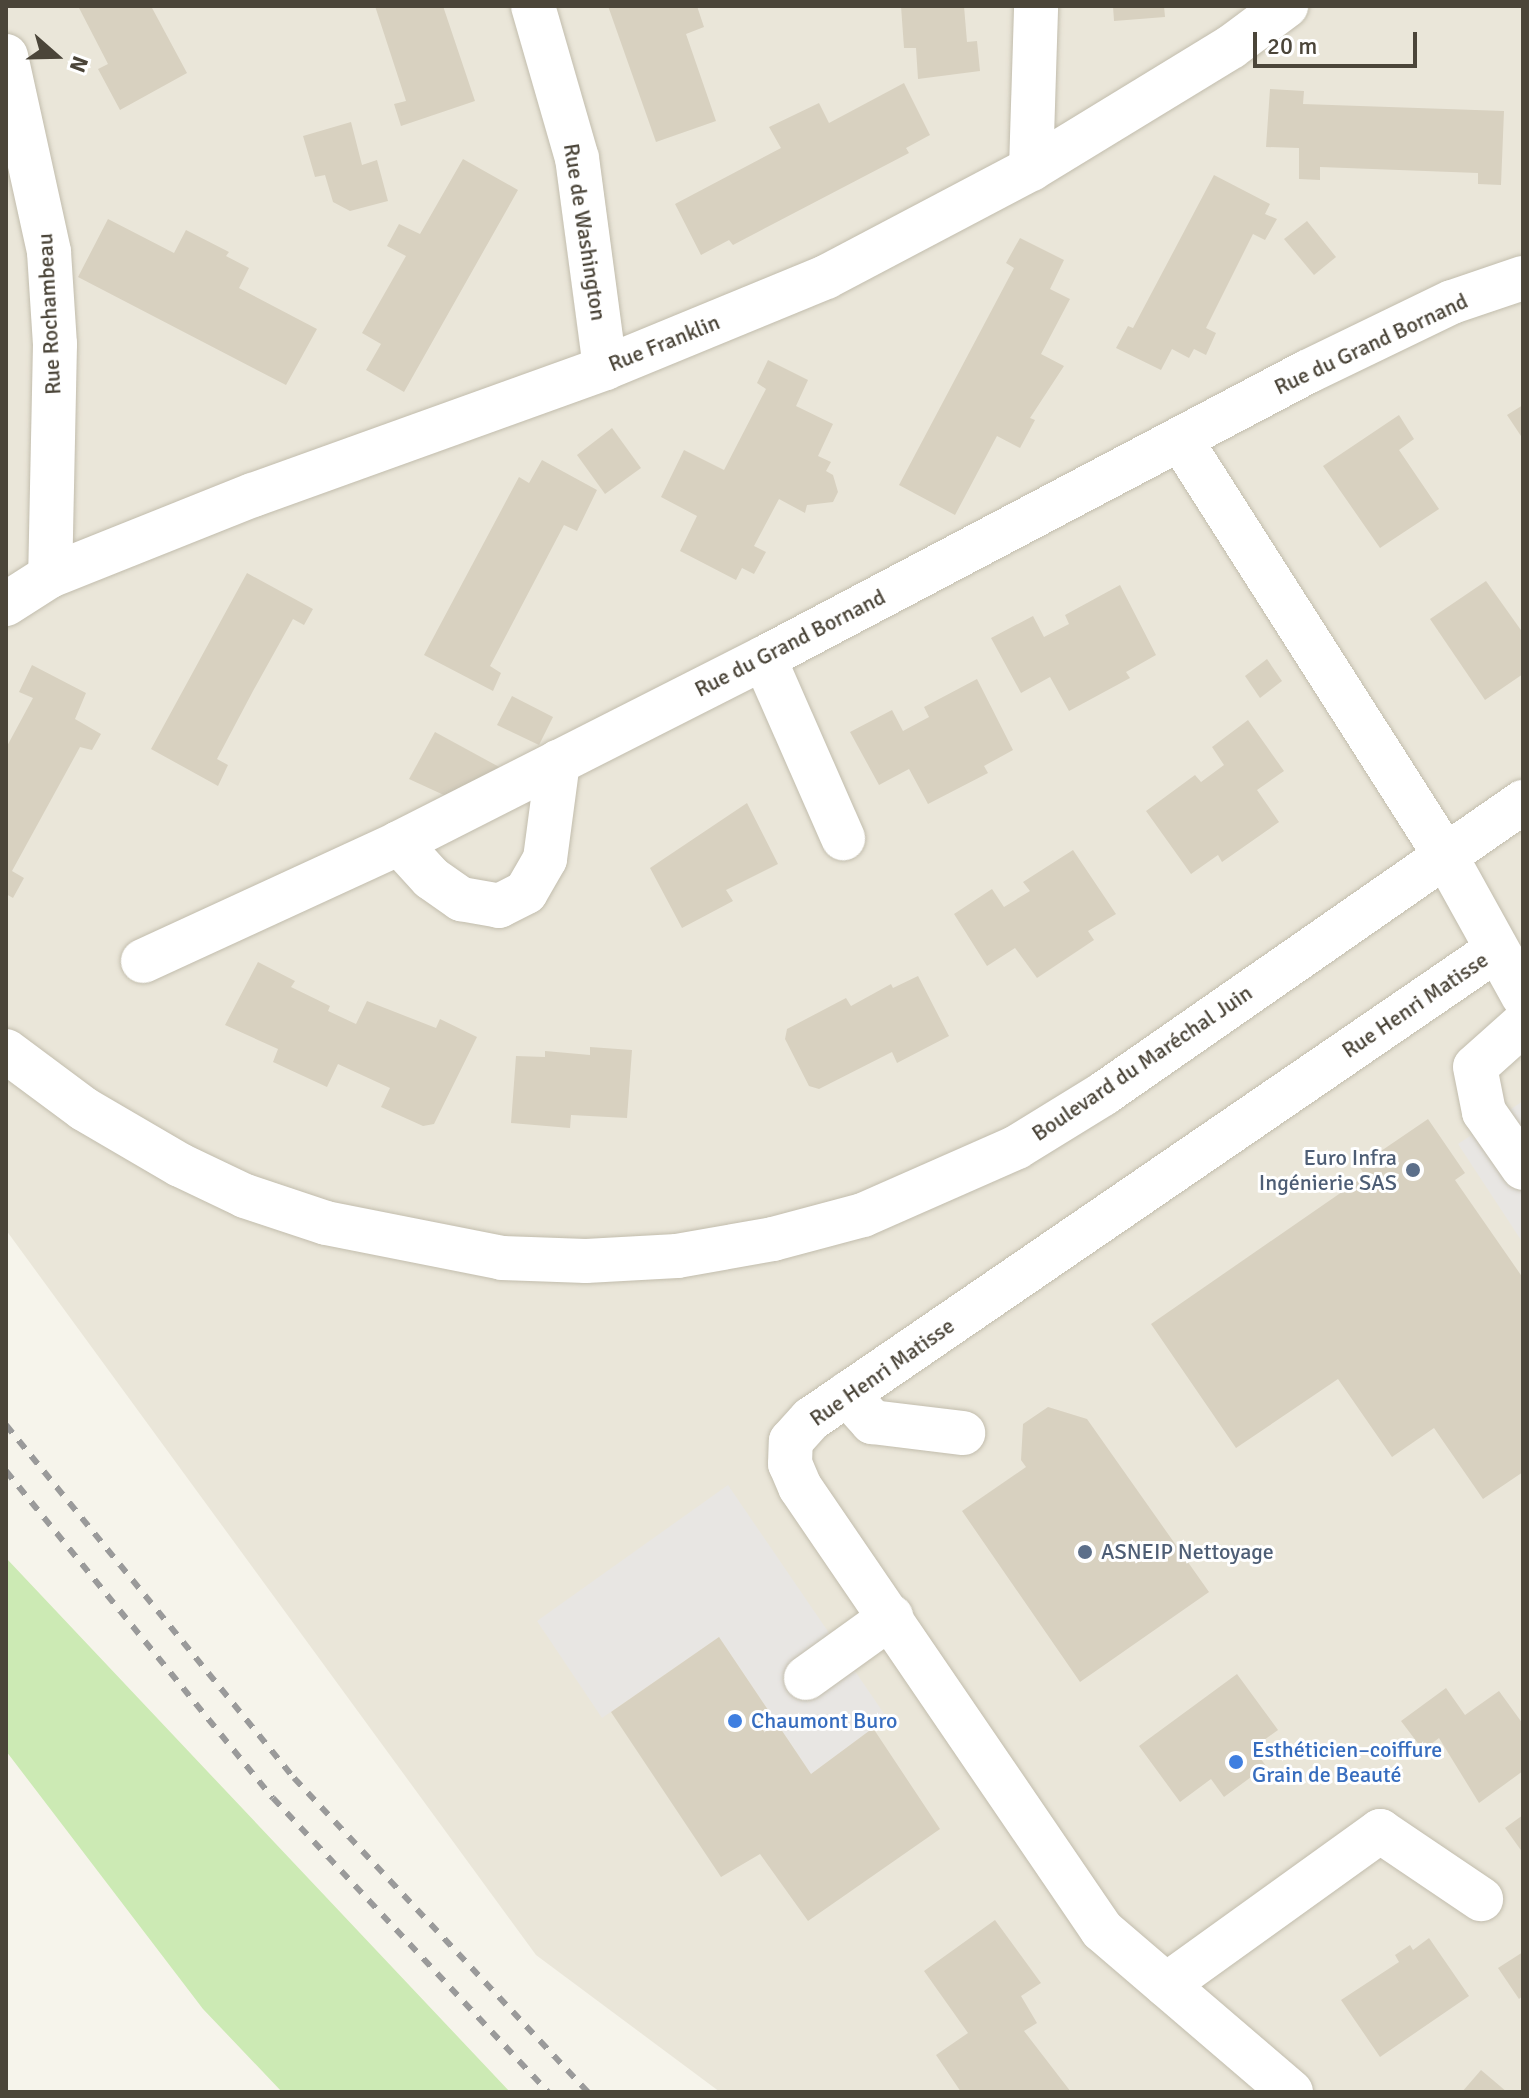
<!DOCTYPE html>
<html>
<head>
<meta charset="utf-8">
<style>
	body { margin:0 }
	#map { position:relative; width:1529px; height:2098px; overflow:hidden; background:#f6f4eb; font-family:Signika,sans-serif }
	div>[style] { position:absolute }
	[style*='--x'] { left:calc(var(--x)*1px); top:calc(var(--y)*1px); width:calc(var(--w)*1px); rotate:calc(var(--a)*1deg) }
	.residential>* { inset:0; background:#eae6d9 }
	.green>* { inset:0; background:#cceab4 }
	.parking>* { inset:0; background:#e8e6e3 }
	.building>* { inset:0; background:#d8d1c0 }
	.roads { filter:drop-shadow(0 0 2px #c2bdad) drop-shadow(0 0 2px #c2bdad) }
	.minor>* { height:44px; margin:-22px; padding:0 22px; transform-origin:22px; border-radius:22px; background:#fff }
	.rail>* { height:6px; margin-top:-3px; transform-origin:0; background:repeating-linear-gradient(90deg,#9a9a9a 0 10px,transparent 0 20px) }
	.dots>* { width:22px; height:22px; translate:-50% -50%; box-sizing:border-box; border:4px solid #fff; border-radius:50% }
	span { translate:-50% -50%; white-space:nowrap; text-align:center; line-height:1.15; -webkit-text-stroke:6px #fff; paint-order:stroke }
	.street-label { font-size:22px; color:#4b4539 }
	.service-label { font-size:22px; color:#4e5e75 }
	.right { translate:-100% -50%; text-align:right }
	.left { translate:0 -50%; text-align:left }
	.shop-label { font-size:22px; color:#366cbe }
	.frame { position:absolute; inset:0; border:8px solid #4b4539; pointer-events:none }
	.north { position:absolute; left:16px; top:16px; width:80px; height:80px; -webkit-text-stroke:6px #fff; paint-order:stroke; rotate:110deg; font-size:22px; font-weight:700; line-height:32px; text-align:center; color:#4b4539 }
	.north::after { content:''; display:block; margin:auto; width:28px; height:36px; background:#4b4539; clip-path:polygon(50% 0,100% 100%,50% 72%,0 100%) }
	.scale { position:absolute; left:1253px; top:32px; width:164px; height:36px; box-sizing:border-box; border:4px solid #4b4539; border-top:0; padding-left:10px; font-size:24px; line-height:28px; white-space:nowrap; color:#4b4539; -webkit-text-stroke:6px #fff; paint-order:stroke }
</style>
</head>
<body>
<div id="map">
	<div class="residential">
		<div style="clip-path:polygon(6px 6px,1523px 6px,1523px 2092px,720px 2092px,536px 1955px,6px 1230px)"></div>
	</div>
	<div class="green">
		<div style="clip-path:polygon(6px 1557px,7px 1559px,510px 2092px,282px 2092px,203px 2009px,6px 1751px)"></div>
	</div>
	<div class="parking">
		<div style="clip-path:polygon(1523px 1101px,1523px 1243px,1458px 1144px)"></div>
		<div style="clip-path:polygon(728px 1485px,887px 1718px,811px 1774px,719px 1637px,602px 1718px,537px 1621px)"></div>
	</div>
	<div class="building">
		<div style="clip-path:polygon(78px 6px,151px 6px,187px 73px,120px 110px,98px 69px,108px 64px)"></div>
		<div style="clip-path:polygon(375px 6px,443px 6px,475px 101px,401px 126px,394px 104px,406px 101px)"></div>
		<div style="clip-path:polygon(608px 6px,697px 6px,704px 27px,686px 34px,716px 121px,656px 142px)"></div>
		<div style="clip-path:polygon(901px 6px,964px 6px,967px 42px,977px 41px,980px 71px,918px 79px,916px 48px,904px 48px)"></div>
		<div style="clip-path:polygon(1113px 6px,1164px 6px,1165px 17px,1114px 21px)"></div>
		<div style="clip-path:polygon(904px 83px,930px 135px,906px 148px,909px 153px,733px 245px,729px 240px,701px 255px,675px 204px,781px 148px,769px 127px,819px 103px,829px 123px)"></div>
		<div style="clip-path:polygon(1270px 89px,1304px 91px,1303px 104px,1504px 111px,1501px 185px,1478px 184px,1478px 173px,1320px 167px,1320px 180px,1299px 179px,1299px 148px,1266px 147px)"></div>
		<div style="clip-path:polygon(351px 122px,362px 165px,377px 160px,388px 201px,350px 211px,333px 202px,325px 175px,315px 177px,303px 136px)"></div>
		<div style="clip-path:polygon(463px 159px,518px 190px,404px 392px,366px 370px,381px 344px,362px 333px,406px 256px,387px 246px,399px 224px,420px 234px)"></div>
		<div style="clip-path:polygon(1214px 175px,1270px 204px,1265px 214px,1277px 219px,1265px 240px,1253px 234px,1206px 328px,1216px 333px,1206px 355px,1194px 349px,1189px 358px,1172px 349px,1161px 370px,1116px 348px,1128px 326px,1133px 328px)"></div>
		<div style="clip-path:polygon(108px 219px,174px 253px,186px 230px,229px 252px,226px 256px,249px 268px,239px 288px,317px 329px,286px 385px,78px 277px)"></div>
		<div style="clip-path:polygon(1307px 221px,1336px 257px,1314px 275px,1284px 239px)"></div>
		<div style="clip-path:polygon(1020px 238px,1064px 260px,1050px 289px,1070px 299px,1041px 354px,1064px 366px,1030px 418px,1035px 420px,1020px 448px,997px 436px,955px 515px,899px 485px,1014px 268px,1006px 263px)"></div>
		<div style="clip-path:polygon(768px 360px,808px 380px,796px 406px,833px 424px,818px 456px,831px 462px,826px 471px,833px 475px,838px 492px,833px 502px,807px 505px,805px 513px,779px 499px,754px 546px,766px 552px,754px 574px,742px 568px,736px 580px,680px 551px,697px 516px,661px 497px,684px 450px,724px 470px,766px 389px,757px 383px)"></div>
		<div style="clip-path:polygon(1523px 405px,1523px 439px,1507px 415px)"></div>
		<div style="clip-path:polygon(1399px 415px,1414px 439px,1399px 450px,1439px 509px,1380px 548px,1323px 466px)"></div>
		<div style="clip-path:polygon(612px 428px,641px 468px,605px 494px,577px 455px)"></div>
		<div style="clip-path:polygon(542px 460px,597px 490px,577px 531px,564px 525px,490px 666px,501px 673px,493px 691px,424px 655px,519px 477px,529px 483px)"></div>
		<div style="clip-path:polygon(247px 573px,313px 609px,304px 625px,293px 619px,253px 691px,217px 759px,228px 765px,218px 786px,151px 749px)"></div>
		<div style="clip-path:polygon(1486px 581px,1523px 633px,1523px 674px,1485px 700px,1430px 619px)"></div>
		<div style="clip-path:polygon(1120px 585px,1156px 655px,1126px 672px,1130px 678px,1069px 711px,1050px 677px,1021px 693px,991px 638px,1033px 616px,1044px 637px,1069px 624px,1065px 615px)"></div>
		<div style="clip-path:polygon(1267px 659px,1282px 681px,1260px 698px,1245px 676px)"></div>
		<div style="clip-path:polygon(32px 665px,86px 693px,75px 719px,101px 734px,92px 750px,80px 747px,12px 871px,24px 878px,13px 898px,6px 894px,6px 748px,33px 698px,19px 692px)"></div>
		<div style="clip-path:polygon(977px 679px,1013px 750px,984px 766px,988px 773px,928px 804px,909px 769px,879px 785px,850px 732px,892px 710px,903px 731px,929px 717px,924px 707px)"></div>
		<div style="clip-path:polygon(512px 696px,553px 717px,539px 745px,497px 725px)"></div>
		<div style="clip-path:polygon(1248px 720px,1284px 771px,1257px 790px,1279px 822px,1222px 862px,1218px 855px,1191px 874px,1146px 811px,1195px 775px,1201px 782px,1224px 765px,1212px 747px)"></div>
		<div style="clip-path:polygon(435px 732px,501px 768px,446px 796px,409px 779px)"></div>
		<div style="clip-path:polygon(747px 803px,778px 864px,726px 890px,733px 901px,682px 928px,650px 868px)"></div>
		<div style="clip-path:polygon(1073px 850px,1116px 914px,1088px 931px,1094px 940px,1037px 978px,1015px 948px,987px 966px,954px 914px,992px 889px,1004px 907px,1030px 891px,1023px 882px)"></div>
		<div style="clip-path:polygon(258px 962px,295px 981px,291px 987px,330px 1006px,328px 1011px,356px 1024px,367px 1001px,436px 1028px,440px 1019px,477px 1037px,434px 1124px,423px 1126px,381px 1107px,390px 1088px,338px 1064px,327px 1087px,273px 1062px,278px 1049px,225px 1025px)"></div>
		<div style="clip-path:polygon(918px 976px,949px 1036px,897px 1063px,892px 1052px,819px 1089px,809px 1086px,785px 1039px,787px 1029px,846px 998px,851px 1006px,891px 984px,893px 988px)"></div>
		<div style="clip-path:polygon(590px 1047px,632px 1050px,627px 1118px,571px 1115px,570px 1128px,511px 1123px,516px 1056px,545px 1057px,545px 1051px,590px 1055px)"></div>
		<div style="clip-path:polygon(1428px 1119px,1465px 1173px,1455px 1180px,1523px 1278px,1523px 1472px,1483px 1499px,1434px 1428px,1392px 1457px,1338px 1379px,1236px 1448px,1151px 1324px,1365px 1176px,1359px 1166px)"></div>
		<div style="clip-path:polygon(1048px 1407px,1087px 1419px,1209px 1592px,1080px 1682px,962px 1511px,1026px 1467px,1021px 1460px,1023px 1424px)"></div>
		<div style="clip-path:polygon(719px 1637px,811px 1774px,873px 1728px,940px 1829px,808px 1921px,760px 1854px,721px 1877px,611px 1712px)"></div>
		<div style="clip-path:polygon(1237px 1674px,1278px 1730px,1253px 1748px,1266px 1766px,1224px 1797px,1211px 1779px,1180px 1802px,1139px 1746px)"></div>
		<div style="clip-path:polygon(1446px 1688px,1465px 1715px,1499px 1691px,1523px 1724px,1523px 1771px,1479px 1803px,1439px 1738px,1423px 1750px,1401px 1721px)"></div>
		<div style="clip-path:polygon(1523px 1815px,1523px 1853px,1505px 1828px)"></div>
		<div style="clip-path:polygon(995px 1920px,1041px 1983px,1021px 1996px,1037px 2023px,1024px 2031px,1071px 2092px,961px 2092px,936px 2055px,968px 2033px,924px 1971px)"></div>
		<div style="clip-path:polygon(1429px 1938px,1469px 1996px,1380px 2057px,1341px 2000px,1399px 1962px,1395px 1955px,1410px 1945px,1413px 1950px)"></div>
		<div style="clip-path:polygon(1523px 1952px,1523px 1996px,1519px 1999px,1498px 1968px)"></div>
		<div style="clip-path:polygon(1481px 2070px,1507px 2092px,1462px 2092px)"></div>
	</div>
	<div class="roads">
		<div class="minor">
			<div style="--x:533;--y:6;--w:158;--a:73.9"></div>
			<div style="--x:577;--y:158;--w:212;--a:82.4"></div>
			<div style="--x:6;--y:56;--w:201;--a:77.6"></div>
			<div style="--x:49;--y:252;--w:92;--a:86.3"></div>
			<div style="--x:55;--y:344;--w:232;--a:91.2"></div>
			<div style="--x:1031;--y:169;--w:163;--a:-88.2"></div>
			<div style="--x:1180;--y:439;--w:493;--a:57.5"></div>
			<div style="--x:1445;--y:855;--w:161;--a:61"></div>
			<div style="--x:6;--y:604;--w:52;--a:-32.5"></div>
			<div style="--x:50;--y:576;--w:219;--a:-21.8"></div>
			<div style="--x:253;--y:495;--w:374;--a:-19.8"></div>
			<div style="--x:605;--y:368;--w:239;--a:-22.4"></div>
			<div style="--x:826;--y:277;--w:232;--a:-27.8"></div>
			<div style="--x:1031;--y:169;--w:234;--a:-31.4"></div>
			<div style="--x:1231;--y:47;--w:69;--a:-36.7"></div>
			<div style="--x:764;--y:658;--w:197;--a:66.3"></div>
			<div style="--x:399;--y:843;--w:47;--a:47.6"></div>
			<div style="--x:431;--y:878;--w:37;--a:35"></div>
			<div style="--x:461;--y:899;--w:39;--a:10"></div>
			<div style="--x:499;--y:906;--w:30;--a:-27"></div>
			<div style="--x:526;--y:892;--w:38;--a:-60"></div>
			<div style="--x:545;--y:859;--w:98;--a:-82.4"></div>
			<div style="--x:143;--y:961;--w:282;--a:-24.7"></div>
			<div style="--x:399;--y:843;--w:409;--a:-26.9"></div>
			<div style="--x:764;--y:658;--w:614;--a:-27.78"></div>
			<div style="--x:1307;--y:372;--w:161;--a:-25.8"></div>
			<div style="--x:1452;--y:302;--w:75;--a:-18.7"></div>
			<div style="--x:1523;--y:1024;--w:64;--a:138.1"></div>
			<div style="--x:1475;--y:1067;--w:46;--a:78.7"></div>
			<div style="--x:1484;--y:1112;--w:68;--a:55.1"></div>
			<div style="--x:6;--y:1051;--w:97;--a:36.6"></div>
			<div style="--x:84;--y:1109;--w:111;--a:30.3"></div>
			<div style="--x:180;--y:1165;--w:72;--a:25.5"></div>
			<div style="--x:245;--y:1196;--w:85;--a:18.4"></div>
			<div style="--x:326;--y:1223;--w:179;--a:11.2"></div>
			<div style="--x:502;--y:1258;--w:84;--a:2"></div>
			<div style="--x:586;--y:1261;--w:91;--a:-3.1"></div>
			<div style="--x:677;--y:1256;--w:97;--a:-10"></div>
			<div style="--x:773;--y:1239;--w:93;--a:-14.9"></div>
			<div style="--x:863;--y:1215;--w:168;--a:-23.8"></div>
			<div style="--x:1017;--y:1147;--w:101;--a:-31.6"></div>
			<div style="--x:1103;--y:1094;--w:512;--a:-34.81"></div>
			<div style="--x:847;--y:1394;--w:38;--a:48"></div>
			<div style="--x:872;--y:1422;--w:92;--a:6.9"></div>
			<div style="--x:806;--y:1678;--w:105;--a:-35.7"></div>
			<div style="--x:1166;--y:1985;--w:264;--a:-35.7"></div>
			<div style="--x:1380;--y:1831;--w:122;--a:34"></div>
			<div style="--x:1291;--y:2092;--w:249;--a:-139.4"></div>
			<div style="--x:1102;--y:1930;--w:536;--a:-124.28"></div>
			<div style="--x:800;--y:1487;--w:25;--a:-113"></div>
			<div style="--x:790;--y:1464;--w:23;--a:-88"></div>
			<div style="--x:791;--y:1441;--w:30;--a:-48"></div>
			<div style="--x:811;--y:1419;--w:830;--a:-34.4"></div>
		</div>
	</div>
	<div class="rail">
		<div style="--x:6;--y:1425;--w:456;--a:50.8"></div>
		<div style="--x:294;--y:1778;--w:430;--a:46.9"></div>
		<div style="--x:6;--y:1471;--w:422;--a:50.8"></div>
		<div style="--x:273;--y:1798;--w:403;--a:46.9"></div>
	</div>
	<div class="dots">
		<div style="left:1413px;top:1170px;background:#5c6f8a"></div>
		<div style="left:1085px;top:1552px;background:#5c6f8a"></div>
		<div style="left:735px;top:1721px;background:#3f7fe0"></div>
		<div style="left:1236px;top:1762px;background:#3f7fe0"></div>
	</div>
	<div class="street-label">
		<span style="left:585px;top:232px;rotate:81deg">Rue de Washington</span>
		<span style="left:49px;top:314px;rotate:-93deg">Rue Rochambeau</span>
		<span style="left:664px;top:343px;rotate:-22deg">Rue Franklin</span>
		<span style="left:1371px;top:344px;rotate:-25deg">Rue du Grand Bornand</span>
		<span style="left:790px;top:643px;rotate:-27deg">Rue du Grand Bornand</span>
		<span style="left:1415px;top:1005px;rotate:-34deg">Rue Henri Matisse</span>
		<span style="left:1142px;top:1063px;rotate:-34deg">Boulevard du Maréchal Juin</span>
		<span style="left:882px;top:1372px;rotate:-35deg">Rue Henri Matisse</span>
	</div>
	<div class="service-label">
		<span class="right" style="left:1397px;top:1170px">Euro Infra<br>Ingénierie SAS</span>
		<span class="left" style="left:1101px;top:1552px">ASNEIP Nettoyage</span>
	</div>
	<div class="shop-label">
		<span class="left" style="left:751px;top:1721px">Chaumont Buro</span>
		<span class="left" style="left:1252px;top:1762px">Esthéticien–coiffure<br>Grain de Beauté</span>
	</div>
	<div class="frame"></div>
	<div class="north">N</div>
	<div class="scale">20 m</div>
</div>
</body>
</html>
